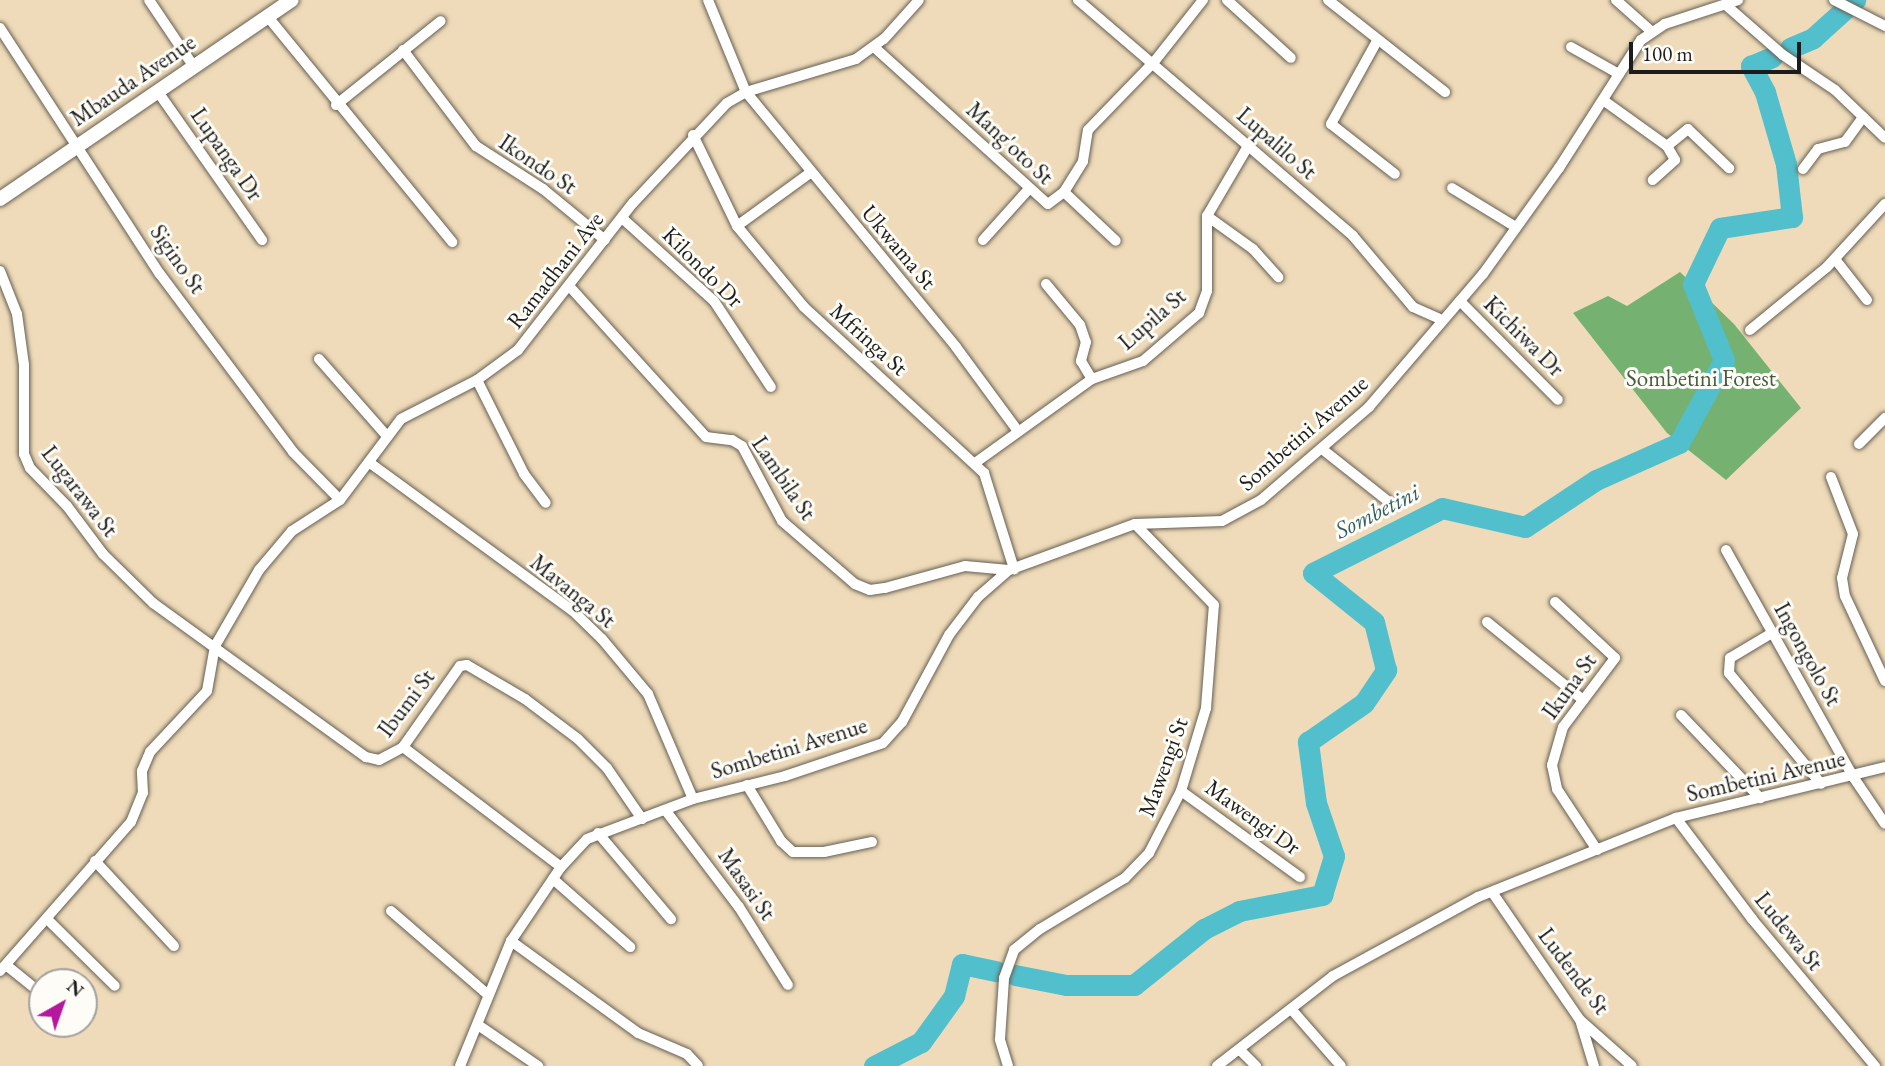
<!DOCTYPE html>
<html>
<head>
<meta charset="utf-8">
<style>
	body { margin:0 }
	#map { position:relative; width:1885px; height:1066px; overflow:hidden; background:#efdbb9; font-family:"EB Garamond",serif }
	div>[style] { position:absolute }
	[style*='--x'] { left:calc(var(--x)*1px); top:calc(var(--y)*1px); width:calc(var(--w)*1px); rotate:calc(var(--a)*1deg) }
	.forest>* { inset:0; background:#75b272 }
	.river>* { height:21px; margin:-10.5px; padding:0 10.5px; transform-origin:10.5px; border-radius:10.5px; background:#52bfcc }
	.roads { filter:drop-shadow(0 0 2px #665f53) drop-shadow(0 0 2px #665f53) }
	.minor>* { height:10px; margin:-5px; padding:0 5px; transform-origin:5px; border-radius:5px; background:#fff }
	.tertiary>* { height:14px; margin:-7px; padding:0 7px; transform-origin:7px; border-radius:7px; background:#fff }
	span { translate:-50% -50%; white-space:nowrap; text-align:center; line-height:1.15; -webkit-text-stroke:6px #fdfcf7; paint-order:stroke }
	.street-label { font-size:23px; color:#1c1c1c }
	.park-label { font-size:23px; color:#455b40 }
	.water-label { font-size:24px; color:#325d62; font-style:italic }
	.north { position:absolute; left:28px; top:968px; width:70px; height:70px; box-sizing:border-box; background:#fdfcf7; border:2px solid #a3a29f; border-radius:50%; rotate:40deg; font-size:19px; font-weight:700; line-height:28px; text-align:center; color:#1c1c1c }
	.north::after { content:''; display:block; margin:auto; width:24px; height:32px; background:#b5179e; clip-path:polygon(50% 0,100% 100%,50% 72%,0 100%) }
	.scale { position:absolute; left:1629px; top:42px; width:172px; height:32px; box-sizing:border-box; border:4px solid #1c1c1c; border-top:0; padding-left:9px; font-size:21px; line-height:24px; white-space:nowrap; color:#1c1c1c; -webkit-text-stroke:5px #fdfcf7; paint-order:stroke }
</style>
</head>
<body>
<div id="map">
	<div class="forest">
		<div style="clip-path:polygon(1680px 272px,1734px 324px,1801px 408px,1726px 480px,1667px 433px,1573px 313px,1608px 296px,1627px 306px)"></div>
	</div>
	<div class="river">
		<div style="--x:1790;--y:48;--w:25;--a:-23"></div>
		<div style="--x:1813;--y:38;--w:57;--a:-42.1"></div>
		<div style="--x:1015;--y:975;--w:52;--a:11.1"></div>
		<div style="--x:1066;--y:985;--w:68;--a:0"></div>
		<div style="--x:1134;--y:985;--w:90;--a:-38.7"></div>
		<div style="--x:1204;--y:929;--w:39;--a:-27"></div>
		<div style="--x:1239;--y:911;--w:85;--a:-10.9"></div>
		<div style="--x:1322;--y:895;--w:41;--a:-72.9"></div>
		<div style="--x:1334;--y:856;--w:56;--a:-108.8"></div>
		<div style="--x:1316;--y:803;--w:62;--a:-97.5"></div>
		<div style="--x:1308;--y:742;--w:68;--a:-34.9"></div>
		<div style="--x:1364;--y:703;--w:40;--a:-56"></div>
		<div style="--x:1386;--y:670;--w:49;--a:-104"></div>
		<div style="--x:1374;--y:622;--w:78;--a:-141.2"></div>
		<div style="--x:1313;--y:573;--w:144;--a:-26.7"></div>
		<div style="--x:1442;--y:508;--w:85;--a:12.9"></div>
		<div style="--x:1525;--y:527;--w:85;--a:-33.5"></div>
		<div style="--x:1596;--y:480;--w:91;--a:-24"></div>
		<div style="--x:1679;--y:443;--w:94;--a:-61.5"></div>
		<div style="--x:1724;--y:360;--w:82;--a:-112.2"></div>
		<div style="--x:1693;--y:284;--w:62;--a:-64.3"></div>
		<div style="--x:1720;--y:228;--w:73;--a:-8.7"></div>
		<div style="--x:1792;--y:217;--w:53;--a:-96.5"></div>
		<div style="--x:1786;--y:164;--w:75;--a:-106.3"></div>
		<div style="--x:1765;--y:92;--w:30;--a:-118"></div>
		<div style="--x:1751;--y:66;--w:23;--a:-23"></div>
		<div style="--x:874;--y:1066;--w:53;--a:-27.1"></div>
		<div style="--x:921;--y:1042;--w:57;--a:-54.3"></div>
		<div style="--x:954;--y:996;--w:33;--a:-76"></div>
		<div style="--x:962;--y:964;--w:35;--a:12"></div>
	</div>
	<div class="roads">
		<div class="minor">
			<div style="--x:149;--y:0;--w:81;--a:56.1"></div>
			<div style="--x:708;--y:0;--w:100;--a:67.6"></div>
			<div style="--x:746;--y:92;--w:330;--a:50.5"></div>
			<div style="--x:956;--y:347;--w:104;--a:53.6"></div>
			<div style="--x:1078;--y:0;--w:362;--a:40.6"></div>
			<div style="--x:1353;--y:236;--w:93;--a:49.8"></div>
			<div style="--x:1413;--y:307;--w:32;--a:24"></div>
			<div style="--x:1227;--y:0;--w:86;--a:42.2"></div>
			<div style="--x:1328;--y:0;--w:149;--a:38.2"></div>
			<div style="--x:1616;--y:0;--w:47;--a:41.5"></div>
			<div style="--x:1834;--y:0;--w:57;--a:27"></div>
			<div style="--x:1727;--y:6;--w:74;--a:41.2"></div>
			<div style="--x:1783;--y:55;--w:63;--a:33.9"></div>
			<div style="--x:1835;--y:90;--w:69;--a:43.8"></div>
			<div style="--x:268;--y:17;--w:291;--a:50.7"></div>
			<div style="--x:0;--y:28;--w:293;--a:57"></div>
			<div style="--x:160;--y:274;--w:222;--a:53.2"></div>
			<div style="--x:293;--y:452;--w:67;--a:45.6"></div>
			<div style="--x:1377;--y:41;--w:95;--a:119"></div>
			<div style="--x:1331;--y:124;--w:81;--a:38"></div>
			<div style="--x:874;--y:47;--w:234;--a:42.1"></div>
			<div style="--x:1048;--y:204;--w:20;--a:-37"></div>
			<div style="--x:1064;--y:192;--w:36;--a:-58"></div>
			<div style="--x:1083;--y:161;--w:31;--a:-81"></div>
			<div style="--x:1088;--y:130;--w:95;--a:-45.9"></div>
			<div style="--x:1154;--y:62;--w:79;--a:-51.7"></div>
			<div style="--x:1571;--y:47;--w:55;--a:29.4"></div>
			<div style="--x:403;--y:50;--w:121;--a:52.8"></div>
			<div style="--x:476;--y:146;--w:80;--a:32.7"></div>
			<div style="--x:543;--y:189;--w:80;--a:39.4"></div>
			<div style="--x:158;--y:92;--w:181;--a:54.9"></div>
			<div style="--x:1603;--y:100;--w:79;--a:35.7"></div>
			<div style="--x:1667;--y:146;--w:16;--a:60"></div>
			<div style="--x:1675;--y:160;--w:30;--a:138"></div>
			<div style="--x:336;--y:105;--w:134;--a:-38.7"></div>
			<div style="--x:693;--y:135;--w:101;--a:64.2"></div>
			<div style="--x:737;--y:226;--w:105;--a:50.4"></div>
			<div style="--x:804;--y:307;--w:245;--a:42.7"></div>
			<div style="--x:984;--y:473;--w:101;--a:72.6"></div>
			<div style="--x:1667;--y:146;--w:27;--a:-39"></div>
			<div style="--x:1688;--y:129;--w:57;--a:43.6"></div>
			<div style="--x:1803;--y:169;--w:25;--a:-53"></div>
			<div style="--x:1818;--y:149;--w:28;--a:-15"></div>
			<div style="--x:1845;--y:142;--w:31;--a:-54"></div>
			<div style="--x:1452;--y:188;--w:75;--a:31.4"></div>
			<div style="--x:1064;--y:192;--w:71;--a:43.3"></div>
			<div style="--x:1207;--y:216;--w:81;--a:-59.6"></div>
			<div style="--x:622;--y:218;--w:124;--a:42.1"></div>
			<div style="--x:714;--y:301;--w:103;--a:56.5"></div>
			<div style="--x:737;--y:226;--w:90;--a:-36"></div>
			<div style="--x:983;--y:240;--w:67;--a:-48"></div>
			<div style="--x:1835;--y:259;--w:52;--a:52"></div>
			<div style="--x:0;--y:271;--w:46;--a:68.4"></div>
			<div style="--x:17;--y:314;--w:51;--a:82.2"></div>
			<div style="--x:24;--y:365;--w:89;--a:90"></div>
			<div style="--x:24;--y:454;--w:15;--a:67"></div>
			<div style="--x:30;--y:468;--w:53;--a:45.8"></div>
			<div style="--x:67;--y:506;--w:60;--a:53.1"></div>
			<div style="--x:103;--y:554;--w:70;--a:44.4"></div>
			<div style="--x:153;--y:603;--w:263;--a:35.9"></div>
			<div style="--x:366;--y:757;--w:13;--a:13"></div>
			<div style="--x:379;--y:760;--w:27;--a:-28"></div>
			<div style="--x:403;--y:747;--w:99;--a:-54.9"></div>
			<div style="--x:460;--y:666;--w:7;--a:-8"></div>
			<div style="--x:467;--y:665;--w:67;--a:30.4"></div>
			<div style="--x:525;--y:699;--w:66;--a:37"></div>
			<div style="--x:578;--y:739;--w:41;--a:45"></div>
			<div style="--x:607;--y:768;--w:62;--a:55.5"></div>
			<div style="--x:1046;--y:284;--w:53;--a:50.3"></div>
			<div style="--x:1080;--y:325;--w:18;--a:71"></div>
			<div style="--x:1086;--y:342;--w:20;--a:105"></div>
			<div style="--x:1081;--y:361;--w:21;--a:59"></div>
			<div style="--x:570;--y:287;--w:202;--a:47.8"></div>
			<div style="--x:706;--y:437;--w:26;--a:7"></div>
			<div style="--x:732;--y:440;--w:12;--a:31"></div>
			<div style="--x:742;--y:446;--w:85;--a:61.9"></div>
			<div style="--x:782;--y:521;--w:96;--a:40.8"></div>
			<div style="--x:855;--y:584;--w:16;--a:22"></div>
			<div style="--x:870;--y:590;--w:15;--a:-8"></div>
			<div style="--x:885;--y:588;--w:83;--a:-15.4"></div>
			<div style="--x:965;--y:566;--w:44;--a:5.2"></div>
			<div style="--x:1460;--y:301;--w:139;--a:45.3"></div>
			<div style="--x:1750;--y:330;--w:99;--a:-39.3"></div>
			<div style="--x:1827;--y:267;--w:86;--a:-47.4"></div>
			<div style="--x:319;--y:359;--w:103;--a:48.6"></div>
			<div style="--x:477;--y:380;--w:105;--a:63.4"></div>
			<div style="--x:524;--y:474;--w:36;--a:53"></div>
			<div style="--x:1859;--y:444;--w:37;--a:-45"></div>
			<div style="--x:1322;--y:449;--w:90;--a:38.3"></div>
			<div style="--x:370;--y:463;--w:251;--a:36.1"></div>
			<div style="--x:573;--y:611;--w:40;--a:44"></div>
			<div style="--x:602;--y:639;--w:72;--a:50.1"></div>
			<div style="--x:648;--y:694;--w:114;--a:66.8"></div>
			<div style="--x:975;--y:463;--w:144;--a:-35.7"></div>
			<div style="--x:1092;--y:379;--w:54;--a:-19.4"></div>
			<div style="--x:1143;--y:361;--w:74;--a:-40.6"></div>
			<div style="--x:1199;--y:313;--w:23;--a:-70"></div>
			<div style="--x:1207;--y:291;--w:75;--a:-90"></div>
			<div style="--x:1207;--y:216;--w:57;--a:35.7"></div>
			<div style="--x:1253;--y:249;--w:38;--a:48"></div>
			<div style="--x:1831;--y:477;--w:61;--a:68.9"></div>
			<div style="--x:1853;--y:534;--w:45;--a:104"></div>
			<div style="--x:1842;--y:578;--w:18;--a:81"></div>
			<div style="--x:1845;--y:596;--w:94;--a:64.8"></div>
			<div style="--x:1726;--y:550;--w:261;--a:60.7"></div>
			<div style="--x:1854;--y:778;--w:55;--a:56"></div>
			<div style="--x:1555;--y:602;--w:82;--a:43"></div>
			<div style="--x:1615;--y:658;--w:86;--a:127"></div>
			<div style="--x:1563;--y:727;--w:40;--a:106"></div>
			<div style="--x:1552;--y:765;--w:25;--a:78"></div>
			<div style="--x:1557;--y:789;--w:73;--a:56.7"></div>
			<div style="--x:1487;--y:622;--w:124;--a:39.1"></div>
			<div style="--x:1772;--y:633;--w:49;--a:149.2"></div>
			<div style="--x:1730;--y:658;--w:15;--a:94"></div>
			<div style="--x:1729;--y:673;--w:144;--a:50.3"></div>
			<div style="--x:1681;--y:715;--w:115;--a:46.4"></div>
			<div style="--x:403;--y:747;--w:198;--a:37.2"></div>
			<div style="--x:747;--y:785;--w:66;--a:58.7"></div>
			<div style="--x:781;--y:841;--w:16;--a:43"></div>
			<div style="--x:793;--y:852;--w:31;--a:0"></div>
			<div style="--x:824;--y:852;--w:49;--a:-11.8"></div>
			<div style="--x:1181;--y:791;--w:147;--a:35.9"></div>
			<div style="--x:666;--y:811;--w:121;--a:52.8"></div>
			<div style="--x:739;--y:907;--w:92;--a:57.9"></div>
			<div style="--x:1676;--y:818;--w:126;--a:53"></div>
			<div style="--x:1752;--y:919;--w:192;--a:50.1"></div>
			<div style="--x:598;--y:833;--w:113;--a:49.7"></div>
			<div style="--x:95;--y:861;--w:116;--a:47.1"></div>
			<div style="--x:553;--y:879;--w:103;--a:41.4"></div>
			<div style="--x:1492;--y:892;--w:155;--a:55.5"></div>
			<div style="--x:1580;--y:1020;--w:69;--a:41.5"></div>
			<div style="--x:391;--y:911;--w:127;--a:40.8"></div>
			<div style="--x:47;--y:919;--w:95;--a:44.6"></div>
			<div style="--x:511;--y:941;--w:157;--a:35.9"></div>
			<div style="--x:638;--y:1033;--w:53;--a:23.2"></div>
			<div style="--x:687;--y:1054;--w:16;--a:47"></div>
			<div style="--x:6;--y:965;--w:46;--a:38.9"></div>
			<div style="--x:0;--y:971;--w:198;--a:-48.7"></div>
			<div style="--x:131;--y:822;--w:31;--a:-68"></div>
			<div style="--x:143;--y:793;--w:22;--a:-93"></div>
			<div style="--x:142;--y:771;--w:21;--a:-67"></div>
			<div style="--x:150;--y:752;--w:83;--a:-46.9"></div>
			<div style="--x:207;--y:691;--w:46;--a:-79.9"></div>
			<div style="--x:215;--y:646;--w:88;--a:-59.9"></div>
			<div style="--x:259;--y:570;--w:51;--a:-49.8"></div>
			<div style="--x:292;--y:531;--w:57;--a:-32.9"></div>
			<div style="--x:340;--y:500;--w:101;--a:-53"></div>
			<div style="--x:401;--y:419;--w:85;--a:-27.2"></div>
			<div style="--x:477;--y:380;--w:51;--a:-36.2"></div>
			<div style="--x:518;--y:350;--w:187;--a:-52"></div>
			<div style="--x:633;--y:203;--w:137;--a:-46.8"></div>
			<div style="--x:727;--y:103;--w:22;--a:-30"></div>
			<div style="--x:746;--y:92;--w:115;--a:-16.7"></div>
			<div style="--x:856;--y:59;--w:34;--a:-36"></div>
			<div style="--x:884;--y:39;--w:52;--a:-48.1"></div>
			<div style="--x:1292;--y:1010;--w:74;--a:48.8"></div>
			<div style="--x:1581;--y:1023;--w:45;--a:73.2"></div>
			<div style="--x:478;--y:1025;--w:73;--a:34.3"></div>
			<div style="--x:1240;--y:1050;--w:23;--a:45"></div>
			<div style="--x:460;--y:1066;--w:135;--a:-67.8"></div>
			<div style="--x:511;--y:941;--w:89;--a:-56"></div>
			<div style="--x:561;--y:867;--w:38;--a:-47"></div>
			<div style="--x:587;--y:839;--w:113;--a:-20.7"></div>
			<div style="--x:693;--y:799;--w:95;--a:-14"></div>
			<div style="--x:785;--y:776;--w:103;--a:-18.6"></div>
			<div style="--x:883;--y:743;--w:28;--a:-48"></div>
			<div style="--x:902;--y:722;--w:99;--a:-61.6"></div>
			<div style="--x:949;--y:635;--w:48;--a:-52.7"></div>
			<div style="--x:978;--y:597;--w:41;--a:-41.1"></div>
			<div style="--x:1009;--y:570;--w:134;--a:-20.1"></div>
			<div style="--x:1135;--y:524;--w:87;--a:-2"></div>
			<div style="--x:1222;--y:521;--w:44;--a:-28.3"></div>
			<div style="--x:1261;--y:500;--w:143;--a:-40.7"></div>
			<div style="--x:1369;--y:407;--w:175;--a:-49.4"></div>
			<div style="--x:1483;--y:274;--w:130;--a:-54.4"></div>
			<div style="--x:1559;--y:168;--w:152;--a:-57.4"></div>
			<div style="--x:1641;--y:40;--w:29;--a:-34"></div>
			<div style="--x:1665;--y:24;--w:77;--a:-18.2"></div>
			<div style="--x:1008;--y:1066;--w:28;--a:-107"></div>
			<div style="--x:1000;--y:1039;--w:61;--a:-86.2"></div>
			<div style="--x:1004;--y:978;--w:30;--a:-70"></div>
			<div style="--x:1014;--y:950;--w:33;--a:-39"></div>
			<div style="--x:1040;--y:929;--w:99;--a:-31"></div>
			<div style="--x:1125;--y:878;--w:35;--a:-46"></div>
			<div style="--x:1149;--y:853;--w:70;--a:-62.7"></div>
			<div style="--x:1181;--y:791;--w:87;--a:-73.2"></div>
			<div style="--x:1206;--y:708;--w:103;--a:-85.6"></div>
			<div style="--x:1214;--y:605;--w:113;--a:-134.3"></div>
			<div style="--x:1217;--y:1066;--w:147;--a:-37.8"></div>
			<div style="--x:1333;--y:976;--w:165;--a:-28.6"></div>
			<div style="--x:1478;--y:897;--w:213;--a:-21.8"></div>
			<div style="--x:1676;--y:818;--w:215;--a:-13.7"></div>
		</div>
		<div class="tertiary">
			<div style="--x:0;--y:199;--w:353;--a:-34.3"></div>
		</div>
	</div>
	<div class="street-label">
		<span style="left:133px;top:80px;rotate:-34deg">Mbauda Avenue</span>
		<span style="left:1010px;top:143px;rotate:43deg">Mang'oto St</span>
		<span style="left:1277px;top:143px;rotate:41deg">Lupalilo St</span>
		<span style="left:227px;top:154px;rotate:55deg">Lupanga Dr</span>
		<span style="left:538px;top:164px;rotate:34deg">Ikondo St</span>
		<span style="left:899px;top:247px;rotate:50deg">Ukwama St</span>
		<span style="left:178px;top:259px;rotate:55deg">Sigino St</span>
		<span style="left:703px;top:267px;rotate:45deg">Kilondo Dr</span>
		<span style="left:555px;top:270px;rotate:-52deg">Ramadhani Ave</span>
		<span style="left:1152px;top:319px;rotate:-41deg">Lupila St</span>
		<span style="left:1524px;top:336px;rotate:45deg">Kichiwa Dr</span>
		<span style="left:869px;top:339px;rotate:42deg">Mfringa St</span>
		<span style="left:1303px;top:433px;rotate:-41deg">Sombetini Avenue</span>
		<span style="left:784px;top:478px;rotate:56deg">Lambila St</span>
		<span style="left:80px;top:491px;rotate:52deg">Lugarawa St</span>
		<span style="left:573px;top:591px;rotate:39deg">Mavanga St</span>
		<span style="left:1808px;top:654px;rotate:61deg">Ingongolo St</span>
		<span style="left:1569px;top:686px;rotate:-54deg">Ikuna St</span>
		<span style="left:406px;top:703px;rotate:-53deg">Ibumi St</span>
		<span style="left:789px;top:748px;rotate:-17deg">Sombetini Avenue</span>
		<span style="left:1163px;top:767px;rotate:-70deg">Mawengi St</span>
		<span style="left:1766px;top:776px;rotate:-13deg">Sombetini Avenue</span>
		<span style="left:1253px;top:817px;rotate:36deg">Mawengi Dr</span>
		<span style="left:747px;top:884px;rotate:55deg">Masasi St</span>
		<span style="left:1789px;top:931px;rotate:51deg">Ludewa St</span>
		<span style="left:1574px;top:971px;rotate:53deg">Ludende St</span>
	</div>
	<div class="park-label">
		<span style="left:1701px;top:378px">Sombetini Forest</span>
	</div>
	<div class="water-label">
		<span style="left:1377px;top:511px;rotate:-27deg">Sombetini</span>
	</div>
	<div class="north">N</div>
	<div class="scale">100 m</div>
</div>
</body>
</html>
